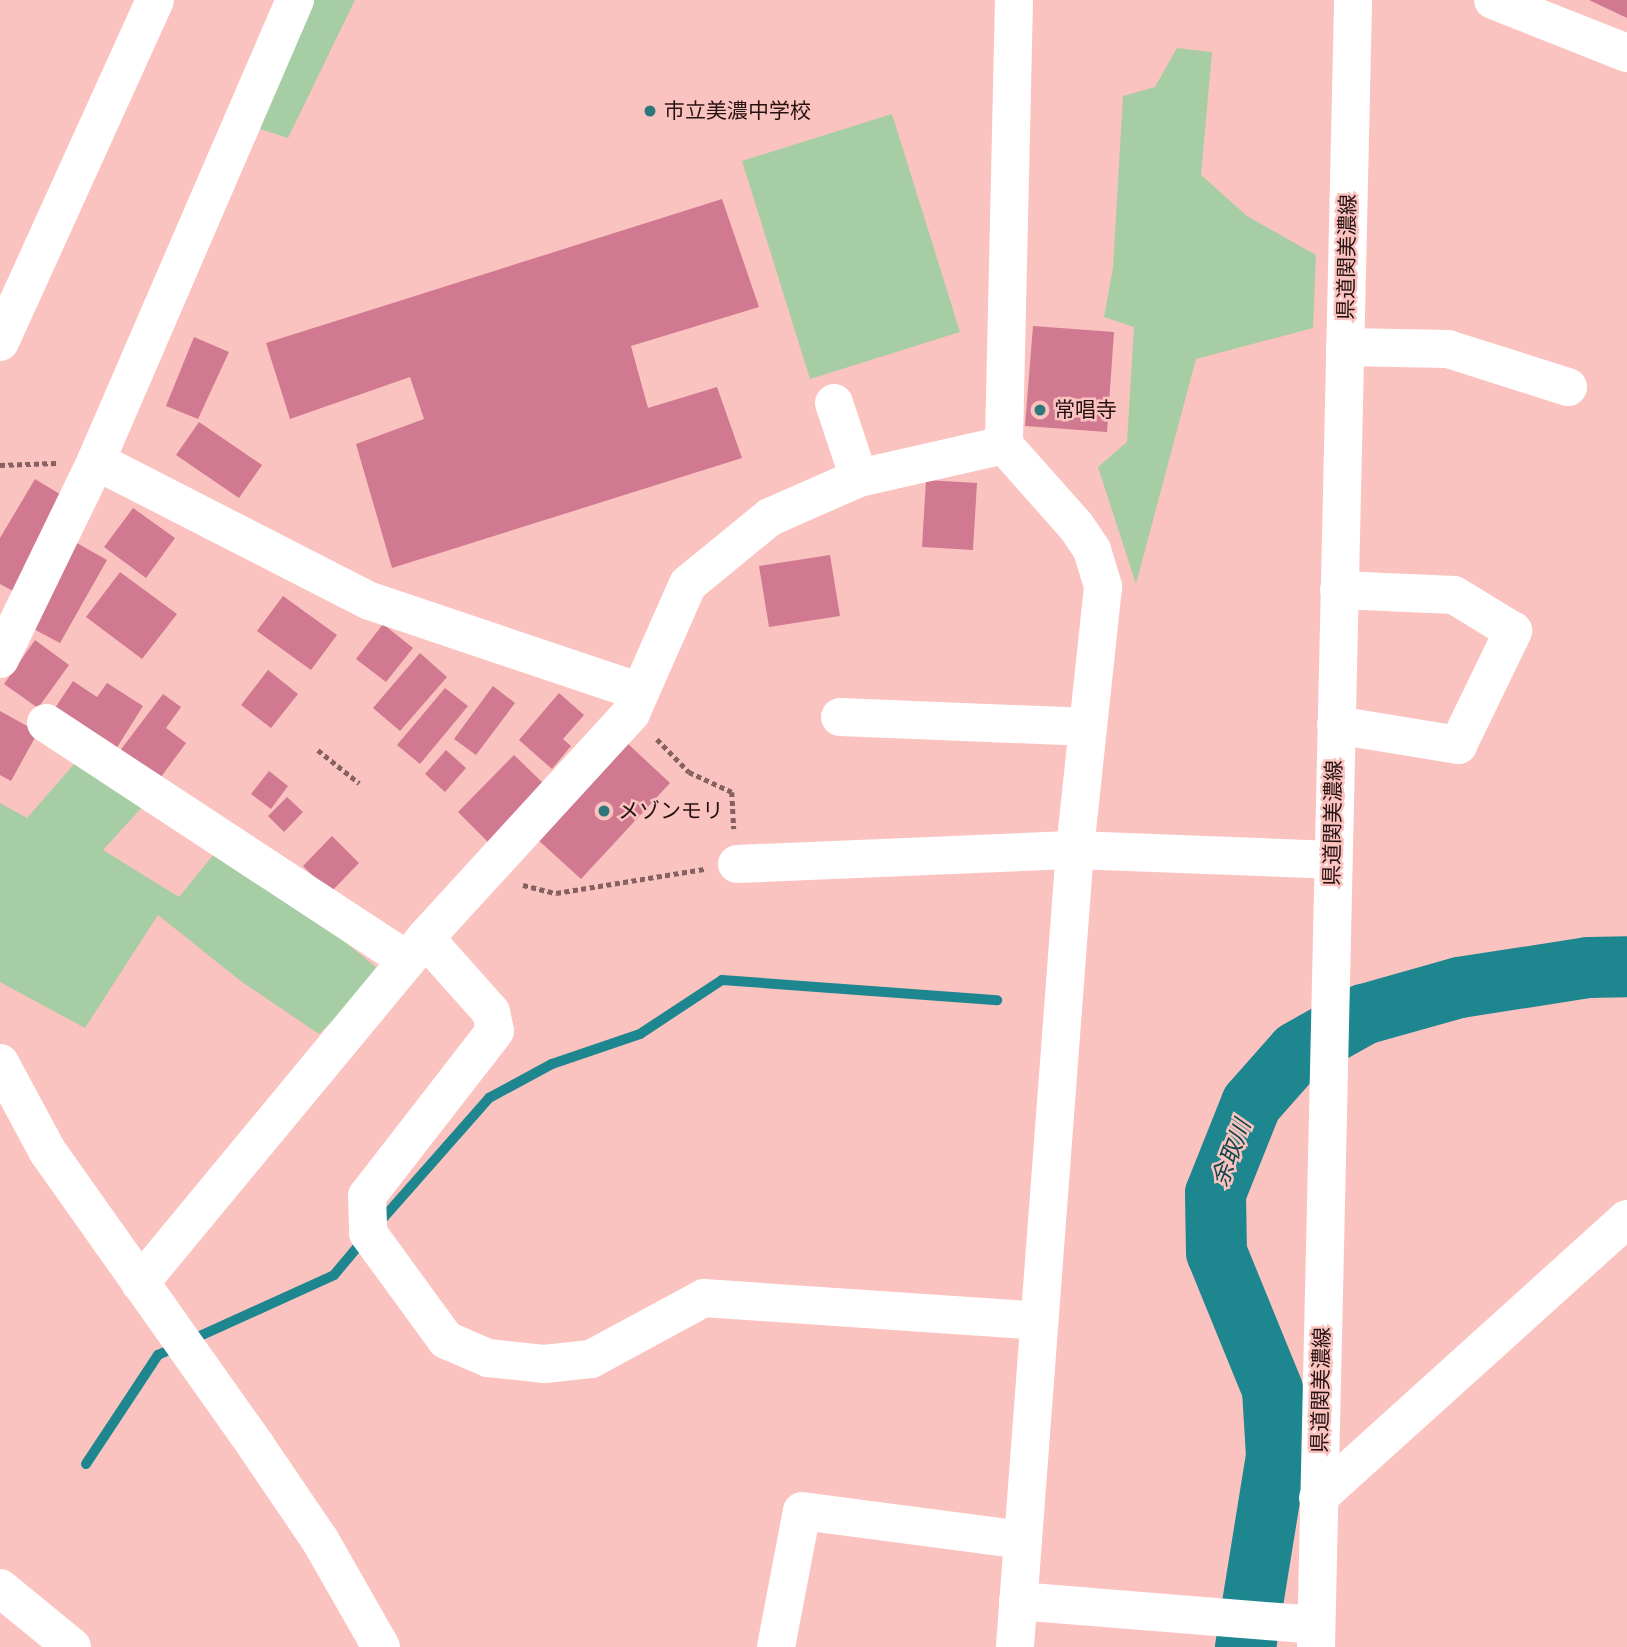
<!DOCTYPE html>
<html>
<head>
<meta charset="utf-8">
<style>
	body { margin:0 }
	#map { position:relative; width:1627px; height:1647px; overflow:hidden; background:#fbc3bf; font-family:Jost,"Noto Sans JP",sans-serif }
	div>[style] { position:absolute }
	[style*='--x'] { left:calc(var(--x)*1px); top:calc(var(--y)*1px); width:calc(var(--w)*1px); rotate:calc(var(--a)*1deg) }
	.green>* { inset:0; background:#a6cda3 }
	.stream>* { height:10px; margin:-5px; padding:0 5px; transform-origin:5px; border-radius:5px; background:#1e868e }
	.river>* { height:61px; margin:-30.5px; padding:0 30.5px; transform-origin:30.5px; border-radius:30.5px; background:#1e868e }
	.building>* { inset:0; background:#d07990 }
	.path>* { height:4.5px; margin-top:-2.25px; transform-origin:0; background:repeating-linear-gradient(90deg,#85615f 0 5px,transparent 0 8.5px) }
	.minor>* { height:38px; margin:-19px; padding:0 19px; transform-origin:19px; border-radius:19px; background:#fff }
	.major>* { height:38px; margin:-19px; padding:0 19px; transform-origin:19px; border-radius:19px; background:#fff }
	.dots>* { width:19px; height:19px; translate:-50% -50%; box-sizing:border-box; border:4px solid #fbc3bf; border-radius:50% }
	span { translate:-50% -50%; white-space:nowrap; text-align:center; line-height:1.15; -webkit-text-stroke:5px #fbc3bf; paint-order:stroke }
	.poi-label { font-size:21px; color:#241110 }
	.left { translate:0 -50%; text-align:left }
	.street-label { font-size:21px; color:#241110 }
	.water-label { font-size:23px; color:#0d474c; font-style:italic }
</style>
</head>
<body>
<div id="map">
	<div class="green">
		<div style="clip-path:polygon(310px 0,355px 0,288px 138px,250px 126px)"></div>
		<div style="clip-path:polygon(1177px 48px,1212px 52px,1201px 175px,1247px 216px,1316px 255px,1313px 328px,1196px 359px,1136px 584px,1098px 467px,1127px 442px,1134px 327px,1104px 317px,1113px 268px,1123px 96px,1155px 87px)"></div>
		<div style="clip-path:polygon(892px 114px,960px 332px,810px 379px,742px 161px)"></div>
		<div style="clip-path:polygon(76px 762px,146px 803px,103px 850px,179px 897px,223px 843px,382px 972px,319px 1034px,242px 982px,158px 915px,85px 1028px,0 982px,0 803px,27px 818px)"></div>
	</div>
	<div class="stream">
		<div style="--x:378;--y:1224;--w:168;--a:-48.6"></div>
		<div style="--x:489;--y:1098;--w:72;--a:-28.4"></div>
		<div style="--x:552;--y:1064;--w:93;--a:-18.8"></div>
		<div style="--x:640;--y:1034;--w:98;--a:-33.4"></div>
		<div style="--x:722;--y:980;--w:276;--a:4.2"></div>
		<div style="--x:86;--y:1464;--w:131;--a:-56.6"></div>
		<div style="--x:158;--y:1355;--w:193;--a:-24.4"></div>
		<div style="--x:334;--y:1275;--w:48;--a:-50"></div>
	</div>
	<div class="river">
		<div style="--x:1245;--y:1647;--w:194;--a:-80.8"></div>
		<div style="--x:1276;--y:1455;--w:66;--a:-93.5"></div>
		<div style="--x:1272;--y:1389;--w:148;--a:-112.2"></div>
		<div style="--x:1216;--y:1252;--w:59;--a:-91"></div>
		<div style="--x:1215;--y:1193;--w:97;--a:-68.2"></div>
		<div style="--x:1251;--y:1103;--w:69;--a:-48.5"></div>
		<div style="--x:1297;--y:1051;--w:76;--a:-29.3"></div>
		<div style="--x:1363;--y:1014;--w:100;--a:-15.7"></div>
		<div style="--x:1459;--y:987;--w:131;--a:-8.8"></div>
		<div style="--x:1588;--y:967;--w:39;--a:-1"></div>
	</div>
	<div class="building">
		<div style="clip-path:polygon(1589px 0,1627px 0,1627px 18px)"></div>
		<div style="clip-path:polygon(722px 199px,759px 307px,631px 346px,648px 408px,717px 387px,742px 458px,392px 568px,356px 444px,424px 419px,410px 377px,290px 419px,266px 343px)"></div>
		<div style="clip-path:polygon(1033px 326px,1114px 332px,1107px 432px,1025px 426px)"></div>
		<div style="clip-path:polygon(194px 337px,229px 352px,198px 419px,166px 406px)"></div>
		<div style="clip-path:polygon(199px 422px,262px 465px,239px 498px,176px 455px)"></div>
		<div style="clip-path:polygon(35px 479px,68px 499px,13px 591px,0 584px,0 538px)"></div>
		<div style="clip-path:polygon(926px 480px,977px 483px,973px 550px,922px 547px)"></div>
		<div style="clip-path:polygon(133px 508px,175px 538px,146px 578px,104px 547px)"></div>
		<div style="clip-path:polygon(75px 542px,107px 560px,60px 643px,28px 626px)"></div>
		<div style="clip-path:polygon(830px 555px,840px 616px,769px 627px,759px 566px)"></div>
		<div style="clip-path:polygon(120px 572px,177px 614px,142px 659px,86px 617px)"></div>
		<div style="clip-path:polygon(283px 596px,337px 635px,311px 670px,257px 631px)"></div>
		<div style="clip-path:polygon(383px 624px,413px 648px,386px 682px,356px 659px)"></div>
		<div style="clip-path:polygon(35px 640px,69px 665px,38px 708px,4px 684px)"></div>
		<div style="clip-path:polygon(420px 653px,447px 677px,400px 731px,373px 708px)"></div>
		<div style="clip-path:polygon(268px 670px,298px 694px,271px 728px,241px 705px)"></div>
		<div style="clip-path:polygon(73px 681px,97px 697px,107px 683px,143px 706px,111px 757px,49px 717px)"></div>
		<div style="clip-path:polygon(493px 686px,515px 703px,476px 755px,454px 739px)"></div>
		<div style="clip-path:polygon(445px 688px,468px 706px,420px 764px,397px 745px)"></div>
		<div style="clip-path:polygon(559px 693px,584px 715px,563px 739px,571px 746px,552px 769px,519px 740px)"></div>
		<div style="clip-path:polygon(163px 694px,181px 707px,166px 728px,186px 743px,158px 781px,119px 752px)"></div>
		<div style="clip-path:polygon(0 711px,38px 732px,11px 781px,0 775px)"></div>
		<div style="clip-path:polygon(627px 743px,670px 783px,581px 879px,537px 839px)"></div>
		<div style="clip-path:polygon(446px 750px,466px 768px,445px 792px,425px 774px)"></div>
		<div style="clip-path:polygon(514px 755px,546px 786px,490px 844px,458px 812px)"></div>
		<div style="clip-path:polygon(269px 771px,288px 786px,271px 809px,251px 794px)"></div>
		<div style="clip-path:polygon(287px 797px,303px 812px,284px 832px,268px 816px)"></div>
		<div style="clip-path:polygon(332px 836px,359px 863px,330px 893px,303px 866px)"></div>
	</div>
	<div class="path">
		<div style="--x:0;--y:465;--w:56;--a:-2"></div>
		<div style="--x:657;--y:739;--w:46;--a:45.9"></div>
		<div style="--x:689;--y:772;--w:47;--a:24.9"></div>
		<div style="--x:732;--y:792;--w:37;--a:87"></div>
		<div style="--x:318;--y:750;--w:53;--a:38.8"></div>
		<div style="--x:523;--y:885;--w:34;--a:14"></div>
		<div style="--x:556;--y:893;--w:150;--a:-9.2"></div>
	</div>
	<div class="minor">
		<div style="--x:295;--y:0;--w:502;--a:113.35"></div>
		<div style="--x:96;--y:461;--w:308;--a:27.1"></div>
		<div style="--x:370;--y:601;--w:283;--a:18.6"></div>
		<div style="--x:1014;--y:0;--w:445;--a:91.3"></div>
		<div style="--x:1004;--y:445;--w:108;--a:48.4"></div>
		<div style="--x:1076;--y:526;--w:29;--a:56"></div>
		<div style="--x:1092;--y:550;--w:39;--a:73"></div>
		<div style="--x:1103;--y:587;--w:264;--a:96.1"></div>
		<div style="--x:1075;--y:850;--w:799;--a:94.31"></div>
		<div style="--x:1493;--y:0;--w:144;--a:21.6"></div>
		<div style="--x:0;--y:342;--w:375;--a:-65.6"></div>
		<div style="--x:1345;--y:347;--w:103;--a:1.1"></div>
		<div style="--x:1448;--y:349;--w:126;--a:17.6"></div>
		<div style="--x:834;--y:403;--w:79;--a:71.6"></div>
		<div style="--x:0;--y:659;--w:220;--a:-64.1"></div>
		<div style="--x:840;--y:717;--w:248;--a:2.3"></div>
		<div style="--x:46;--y:723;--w:432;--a:33.3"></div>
		<div style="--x:1336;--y:725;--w:124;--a:9.3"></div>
		<div style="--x:1458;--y:745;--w:127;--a:-64.2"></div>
		<div style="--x:1513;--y:631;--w:69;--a:-148.6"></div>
		<div style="--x:1454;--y:595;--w:115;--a:-177.5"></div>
		<div style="--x:737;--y:864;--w:338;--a:-2.4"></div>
		<div style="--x:1075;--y:850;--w:257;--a:2.2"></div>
		<div style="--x:425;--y:938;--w:99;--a:48.3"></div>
		<div style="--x:491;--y:1012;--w:19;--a:78"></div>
		<div style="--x:495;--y:1031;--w:209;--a:127.8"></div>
		<div style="--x:367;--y:1196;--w:37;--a:88"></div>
		<div style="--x:368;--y:1233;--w:132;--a:53.9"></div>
		<div style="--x:446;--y:1340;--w:46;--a:23.2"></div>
		<div style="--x:488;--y:1358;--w:56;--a:6.1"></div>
		<div style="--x:544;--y:1364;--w:47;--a:-6.1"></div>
		<div style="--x:591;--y:1359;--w:128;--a:-28.4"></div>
		<div style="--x:704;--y:1298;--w:335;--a:3.9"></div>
		<div style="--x:0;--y:1063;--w:101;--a:61.7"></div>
		<div style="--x:48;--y:1152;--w:360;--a:54.7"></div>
		<div style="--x:256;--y:1446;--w:114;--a:55.8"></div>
		<div style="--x:320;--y:1540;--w:123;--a:60.3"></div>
		<div style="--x:140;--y:1283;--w:447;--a:-50.4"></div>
		<div style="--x:425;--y:938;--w:305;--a:-47.5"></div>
		<div style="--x:631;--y:713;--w:141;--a:-66.2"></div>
		<div style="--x:688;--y:584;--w:106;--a:-39.3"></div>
		<div style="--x:770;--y:517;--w:97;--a:-23.7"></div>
		<div style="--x:859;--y:478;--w:149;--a:-12.8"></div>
		<div style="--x:1318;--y:1498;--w:416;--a:-42.1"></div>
		<div style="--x:1018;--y:1601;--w:299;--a:4.6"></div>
		<div style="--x:776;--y:1647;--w:138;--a:-79.2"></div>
		<div style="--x:802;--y:1511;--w:223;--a:7.5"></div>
	</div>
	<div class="major">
		<div style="--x:0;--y:1588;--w:93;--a:39.3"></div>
		<div style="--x:1316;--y:1647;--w:1647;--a:-88.71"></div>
	</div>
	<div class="dots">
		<div style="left:650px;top:111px;background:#2e777d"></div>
		<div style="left:1040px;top:410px;background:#2e777d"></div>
		<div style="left:604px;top:811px;background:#2e777d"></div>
	</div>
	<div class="poi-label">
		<span class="left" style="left:664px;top:111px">市立美濃中学校</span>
		<span class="left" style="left:1054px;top:410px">常唱寺</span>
		<span class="left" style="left:618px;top:811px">メゾンモリ</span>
	</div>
	<div class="street-label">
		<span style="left:1347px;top:257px;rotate:-89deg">県道関美濃線</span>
		<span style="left:1333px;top:823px;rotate:-89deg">県道関美濃線</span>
		<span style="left:1321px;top:1390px;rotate:-89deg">県道関美濃線</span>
	</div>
	<div class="water-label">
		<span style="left:1231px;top:1153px;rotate:-69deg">余取川</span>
	</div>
</div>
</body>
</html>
